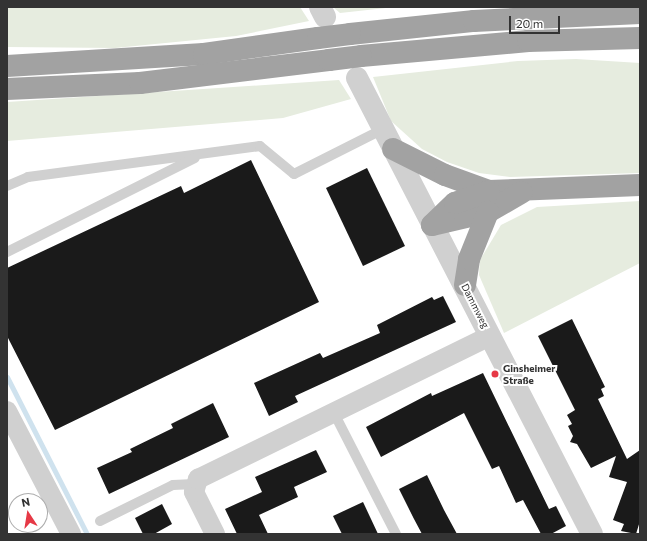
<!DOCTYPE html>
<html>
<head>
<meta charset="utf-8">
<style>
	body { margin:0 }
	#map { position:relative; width:647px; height:541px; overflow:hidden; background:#fff; font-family:Commissioner,sans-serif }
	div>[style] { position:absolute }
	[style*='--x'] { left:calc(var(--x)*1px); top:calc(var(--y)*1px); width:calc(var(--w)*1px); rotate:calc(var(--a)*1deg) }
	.green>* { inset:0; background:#e6ecdf }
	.stream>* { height:5px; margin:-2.5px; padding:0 2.5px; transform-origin:2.5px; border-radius:2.5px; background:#cfe2ee }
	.building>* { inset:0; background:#1a1a1a }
	.service>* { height:10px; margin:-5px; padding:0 5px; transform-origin:5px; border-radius:5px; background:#d0d0d0 }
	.minor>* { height:20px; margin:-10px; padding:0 10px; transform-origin:10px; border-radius:10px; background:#d0d0d0 }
	.tertiary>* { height:22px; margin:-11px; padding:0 11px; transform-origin:11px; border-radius:11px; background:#d0d0d0 }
	.trunk>* { height:22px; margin:-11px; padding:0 11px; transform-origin:11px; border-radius:11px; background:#a2a2a2 }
	.trunk-bridge>* { height:22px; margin:-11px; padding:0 11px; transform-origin:11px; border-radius:11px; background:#a2a2a2 }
	.dots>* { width:11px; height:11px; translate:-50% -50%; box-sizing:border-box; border:2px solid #fff; border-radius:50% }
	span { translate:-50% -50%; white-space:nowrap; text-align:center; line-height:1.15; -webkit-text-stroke:4px #fff; paint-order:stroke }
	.street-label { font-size:10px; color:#333 }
	.poi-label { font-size:10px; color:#333; font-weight:700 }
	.left { translate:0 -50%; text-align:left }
	.frame { position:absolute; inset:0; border:8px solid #333; pointer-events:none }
	.north { position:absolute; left:8px; top:493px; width:40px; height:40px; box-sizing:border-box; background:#fff; border:1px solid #adadad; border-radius:50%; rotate:348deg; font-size:11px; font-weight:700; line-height:16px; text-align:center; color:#333 }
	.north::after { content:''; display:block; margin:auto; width:14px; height:18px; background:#e63946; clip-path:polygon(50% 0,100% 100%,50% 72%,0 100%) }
	.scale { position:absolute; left:509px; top:16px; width:51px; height:18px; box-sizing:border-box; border:2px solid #333; border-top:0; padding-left:5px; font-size:12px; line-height:14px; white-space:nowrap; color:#333; -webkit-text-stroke:3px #fff; paint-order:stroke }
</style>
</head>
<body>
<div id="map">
	<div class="green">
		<div style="clip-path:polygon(7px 7px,300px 7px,309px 21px,236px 36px,115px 48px,7px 47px)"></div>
		<div style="clip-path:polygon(333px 7px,395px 7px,340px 13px)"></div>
		<div style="clip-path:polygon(576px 59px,640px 63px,640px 173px,510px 177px,479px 173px,447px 162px,422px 149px,391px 121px,373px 77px,518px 61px)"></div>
		<div style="clip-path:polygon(339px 80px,351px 99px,283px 118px,7px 141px,7px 102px)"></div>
		<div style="clip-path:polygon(640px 201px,640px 263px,504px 333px,479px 275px,480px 260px,501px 225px,537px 207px)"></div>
	</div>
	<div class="stream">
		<div style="--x:7;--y:377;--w:176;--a:63"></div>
	</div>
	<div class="building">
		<div style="clip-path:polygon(251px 160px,319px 302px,55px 430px,7px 336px,7px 268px,181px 186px,184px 193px)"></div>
		<div style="clip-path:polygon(367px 168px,405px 246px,363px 266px,326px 188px)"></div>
		<div style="clip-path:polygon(443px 296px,456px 322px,295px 396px,298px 402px,269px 416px,254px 383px,320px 353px,323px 358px,380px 333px,377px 325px,432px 297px,434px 300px)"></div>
		<div style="clip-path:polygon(572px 319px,605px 387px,601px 389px,604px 396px,598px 399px,627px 459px,640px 450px,640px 521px,636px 534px,621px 531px,624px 524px,613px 520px,627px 482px,609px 477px,616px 456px,591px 468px,577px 444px,570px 442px,573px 436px,568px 426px,572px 424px,567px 415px,575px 410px,538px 336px)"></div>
		<div style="clip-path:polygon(483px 373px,549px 509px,556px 506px,566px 526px,551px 534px,541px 534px,523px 500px,516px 503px,499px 466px,492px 469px,464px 413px,381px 457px,366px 427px,431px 393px,432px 396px)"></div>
		<div style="clip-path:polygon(213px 403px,229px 437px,109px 494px,97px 468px,132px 452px,130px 449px,173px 428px,171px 424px)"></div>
		<div style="clip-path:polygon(316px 450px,327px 472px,294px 487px,298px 497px,259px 515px,268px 534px,237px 534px,225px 509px,262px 492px,255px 477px)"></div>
		<div style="clip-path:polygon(427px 475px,444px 510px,457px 534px,422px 534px,414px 519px,399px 489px)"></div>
		<div style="clip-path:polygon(363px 502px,378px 534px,342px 534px,333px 516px)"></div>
		<div style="clip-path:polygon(162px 504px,172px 524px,154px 534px,143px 534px,135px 518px)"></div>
	</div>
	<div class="service">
		<div style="--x:7;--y:186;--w:23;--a:-23"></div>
		<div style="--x:28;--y:177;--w:234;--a:-7.6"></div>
		<div style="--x:260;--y:146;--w:44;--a:39.5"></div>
		<div style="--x:294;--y:174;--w:100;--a:-26.8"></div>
		<div style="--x:7;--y:252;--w:210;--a:-26.6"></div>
		<div style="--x:334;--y:413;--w:136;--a:62.9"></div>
		<div style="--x:100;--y:521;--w:81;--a:-26.3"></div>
		<div style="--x:173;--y:485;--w:21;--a:-3"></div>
	</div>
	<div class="minor">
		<div style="--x:7;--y:411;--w:139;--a:62.5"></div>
		<div style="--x:215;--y:534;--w:47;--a:-116.6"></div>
		<div style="--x:194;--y:492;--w:14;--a:-73"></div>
		<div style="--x:198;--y:479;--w:325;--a:-26.1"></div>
	</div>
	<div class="tertiary">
		<div style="--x:320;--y:7;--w:11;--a:63"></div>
		<div style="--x:357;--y:78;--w:513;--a:62.74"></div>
	</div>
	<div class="trunk">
		<div style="--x:350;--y:34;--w:125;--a:-6"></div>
		<div style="--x:474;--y:21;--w:166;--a:-2.8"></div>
		<div style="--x:361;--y:56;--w:168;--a:-5.1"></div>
		<div style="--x:528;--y:41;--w:112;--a:-1.5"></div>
		<div style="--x:7;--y:66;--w:197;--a:-3.5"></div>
		<div style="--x:204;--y:54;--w:115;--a:-8"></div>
		<div style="--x:7;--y:89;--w:133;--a:-2.6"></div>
		<div style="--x:140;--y:83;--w:190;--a:-6.9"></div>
		<div style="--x:393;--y:149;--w:58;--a:26.6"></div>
		<div style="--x:445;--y:175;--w:47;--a:20"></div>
		<div style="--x:489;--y:191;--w:151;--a:-2.3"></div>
		<div style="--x:432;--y:225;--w:57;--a:-13.1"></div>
		<div style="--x:488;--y:212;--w:39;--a:-30"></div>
		<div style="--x:432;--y:225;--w:32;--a:-44"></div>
		<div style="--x:455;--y:203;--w:36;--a:-19"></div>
		<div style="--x:465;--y:285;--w:26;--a:-81"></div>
		<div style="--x:469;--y:259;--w:51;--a:-68"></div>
	</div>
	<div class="trunk-bridge">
		<div style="--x:318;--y:38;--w:32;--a:-7"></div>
		<div style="--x:329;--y:60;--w:32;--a:-7"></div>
	</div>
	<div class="dots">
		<div style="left:495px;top:374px;background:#e63946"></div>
	</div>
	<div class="street-label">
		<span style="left:475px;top:306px;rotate:63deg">Dammweg</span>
	</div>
	<div class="poi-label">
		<span class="left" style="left:503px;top:374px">Ginsheimer<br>Straße</span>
	</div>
	<div class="frame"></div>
	<div class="north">N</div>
	<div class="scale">20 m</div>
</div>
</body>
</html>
